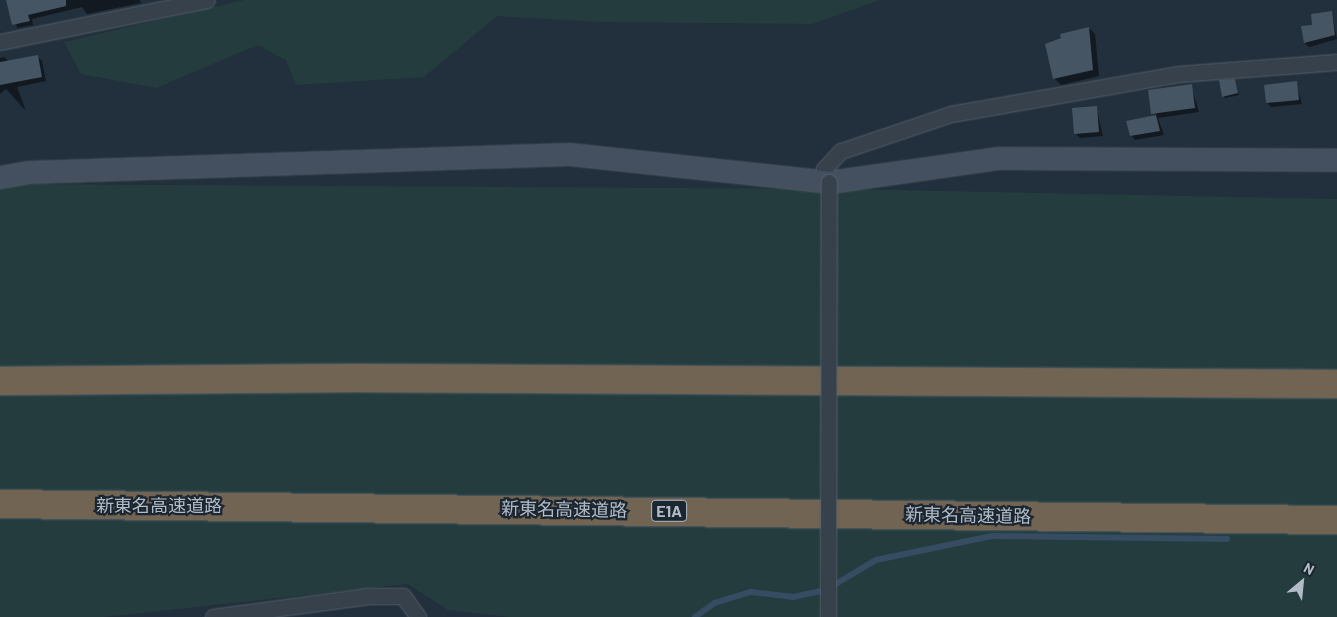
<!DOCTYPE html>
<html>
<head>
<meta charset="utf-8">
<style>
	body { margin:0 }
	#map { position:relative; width:1337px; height:617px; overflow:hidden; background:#222f3c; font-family:Barlow,"Noto Sans JP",sans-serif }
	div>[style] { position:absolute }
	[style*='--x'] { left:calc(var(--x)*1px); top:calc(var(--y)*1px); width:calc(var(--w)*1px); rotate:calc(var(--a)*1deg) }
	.green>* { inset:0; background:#243c3d }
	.shadow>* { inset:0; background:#0007 }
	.stream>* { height:5.5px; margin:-2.75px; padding:0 2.75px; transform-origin:2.75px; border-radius:2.75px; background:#364c63 }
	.building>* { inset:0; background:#465563 }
	.roads { filter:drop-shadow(0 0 1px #545f6a) drop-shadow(0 0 1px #545f6a) }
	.street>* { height:15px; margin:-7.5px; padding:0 7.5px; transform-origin:7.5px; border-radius:7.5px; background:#36414c }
	.secondary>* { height:21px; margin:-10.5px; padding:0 10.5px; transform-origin:10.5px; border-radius:10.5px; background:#44505f }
	.highway>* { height:28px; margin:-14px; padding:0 14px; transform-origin:14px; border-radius:14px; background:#726453 }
	.bridges { filter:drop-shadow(0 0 1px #545f6a) drop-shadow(0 0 1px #545f6a) }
	.street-bridge>* { height:15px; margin:-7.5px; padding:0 7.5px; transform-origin:7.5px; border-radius:7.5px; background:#36414c }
	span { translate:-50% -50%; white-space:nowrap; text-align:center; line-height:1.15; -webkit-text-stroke:4.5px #1b2631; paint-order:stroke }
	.shield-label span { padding:1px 4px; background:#1b2631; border:1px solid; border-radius:4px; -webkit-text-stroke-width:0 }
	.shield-label { font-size:16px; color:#b2bcc8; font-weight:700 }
	.street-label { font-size:18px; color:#b2bcc8 }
	.north { position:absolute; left:1277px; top:557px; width:50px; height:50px; -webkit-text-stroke:4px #1b2631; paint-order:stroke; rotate:28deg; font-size:14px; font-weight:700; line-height:20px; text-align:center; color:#b2bcc8 }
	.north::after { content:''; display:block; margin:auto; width:18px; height:22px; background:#b2bcc8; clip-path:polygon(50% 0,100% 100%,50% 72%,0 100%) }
</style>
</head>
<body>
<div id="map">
	<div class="green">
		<div style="clip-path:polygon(244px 0,880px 0,812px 24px,601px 22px,497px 16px,424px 77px,296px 85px,286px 60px,258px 45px,156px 88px,81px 74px,64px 42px)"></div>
		<div style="clip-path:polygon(0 184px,839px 189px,1337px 199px,1337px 617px,510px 617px,448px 610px,408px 584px,104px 617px,0 617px)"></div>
	</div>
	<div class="shadow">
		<div style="clip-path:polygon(12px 0,140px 0,141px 3px,87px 14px,82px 7px,32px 19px,33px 25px,17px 28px)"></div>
		<div style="clip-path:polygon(1332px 13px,1337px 39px,1309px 47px,1305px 43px,1313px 26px)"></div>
		<div style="clip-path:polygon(1089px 28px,1095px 34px,1099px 76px,1061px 85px,1054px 78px)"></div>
		<div style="clip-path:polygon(4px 57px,9px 62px,38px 57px,42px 61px,46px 81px,17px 87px,26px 111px,6px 89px,0 94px,0 58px)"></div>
		<div style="clip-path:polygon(1235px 80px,1239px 95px,1225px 98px,1223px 96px)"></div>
		<div style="clip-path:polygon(1296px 83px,1302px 104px,1271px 107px,1267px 103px)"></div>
		<div style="clip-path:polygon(1191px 85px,1199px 112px,1158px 118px,1164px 135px,1135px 140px,1131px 135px)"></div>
		<div style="clip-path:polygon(1096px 107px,1103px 136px,1080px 138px,1076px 134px)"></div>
	</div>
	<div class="stream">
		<div style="--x:695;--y:617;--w:24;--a:-35"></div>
		<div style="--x:715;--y:603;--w:38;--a:-17"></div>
		<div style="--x:751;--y:592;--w:42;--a:6.8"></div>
		<div style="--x:793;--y:597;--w:34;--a:-12"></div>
		<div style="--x:826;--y:590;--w:58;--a:-31"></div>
		<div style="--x:876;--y:560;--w:118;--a:-11.7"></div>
		<div style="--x:992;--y:536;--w:235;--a:0.7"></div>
	</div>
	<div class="building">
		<div style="clip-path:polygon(6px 0,66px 0,66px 6px,28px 15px,30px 21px,12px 25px)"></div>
		<div style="clip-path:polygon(1332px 11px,1335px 35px,1304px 43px,1301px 26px,1312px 25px,1311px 14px)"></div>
		<div style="clip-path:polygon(1089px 27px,1093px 70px,1053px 79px,1045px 44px,1061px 38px,1060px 34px)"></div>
		<div style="clip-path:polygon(38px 55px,42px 77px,0 85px,0 62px)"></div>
		<div style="clip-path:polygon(1235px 79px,1238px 93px,1222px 97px,1219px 80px)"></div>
		<div style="clip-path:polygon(1297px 81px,1299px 100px,1266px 103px,1264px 85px)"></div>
		<div style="clip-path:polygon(1192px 84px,1195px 108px,1151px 114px,1148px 90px)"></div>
		<div style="clip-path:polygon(1097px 106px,1099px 132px,1074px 134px,1072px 108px)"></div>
		<div style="clip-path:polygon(1156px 115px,1160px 131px,1130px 136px,1126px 121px)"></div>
	</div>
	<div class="roads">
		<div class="street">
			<div style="--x:0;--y:42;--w:211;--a:-11.5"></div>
			<div style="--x:829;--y:182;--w:14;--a:-111"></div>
			<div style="--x:824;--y:169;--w:25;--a:-47"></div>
			<div style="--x:841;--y:151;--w:116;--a:-18.6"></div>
			<div style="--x:951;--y:114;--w:230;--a:-10"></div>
			<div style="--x:1178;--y:74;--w:159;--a:-4.3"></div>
			<div style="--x:213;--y:617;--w:157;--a:-7.7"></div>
			<div style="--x:369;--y:596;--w:34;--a:0"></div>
			<div style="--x:403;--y:596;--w:26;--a:54"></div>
		</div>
		<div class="secondary">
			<div style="--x:0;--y:177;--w:29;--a:-10"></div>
			<div style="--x:29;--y:172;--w:540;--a:-1.91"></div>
			<div style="--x:569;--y:154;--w:262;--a:6.1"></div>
			<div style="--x:829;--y:182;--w:170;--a:-8.1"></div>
			<div style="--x:997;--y:158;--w:340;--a:0.3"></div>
		</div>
		<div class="highway">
			<div style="--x:0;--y:381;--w:355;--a:-0.5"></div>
			<div style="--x:355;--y:378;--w:982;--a:0.35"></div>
			<div style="--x:0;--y:504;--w:1337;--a:0.69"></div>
		</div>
	</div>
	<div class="bridges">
		<div class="street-bridge">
			<div style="--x:828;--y:617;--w:435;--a:-89.9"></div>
		</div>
	</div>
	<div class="shield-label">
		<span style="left:669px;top:511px">E1A</span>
	</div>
	<div class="street-label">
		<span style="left:159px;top:505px">新東名高速道路</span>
		<span style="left:564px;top:509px;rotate:1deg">新東名高速道路</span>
		<span style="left:968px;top:515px;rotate:1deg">新東名高速道路</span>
	</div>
	<div class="north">N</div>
</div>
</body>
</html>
